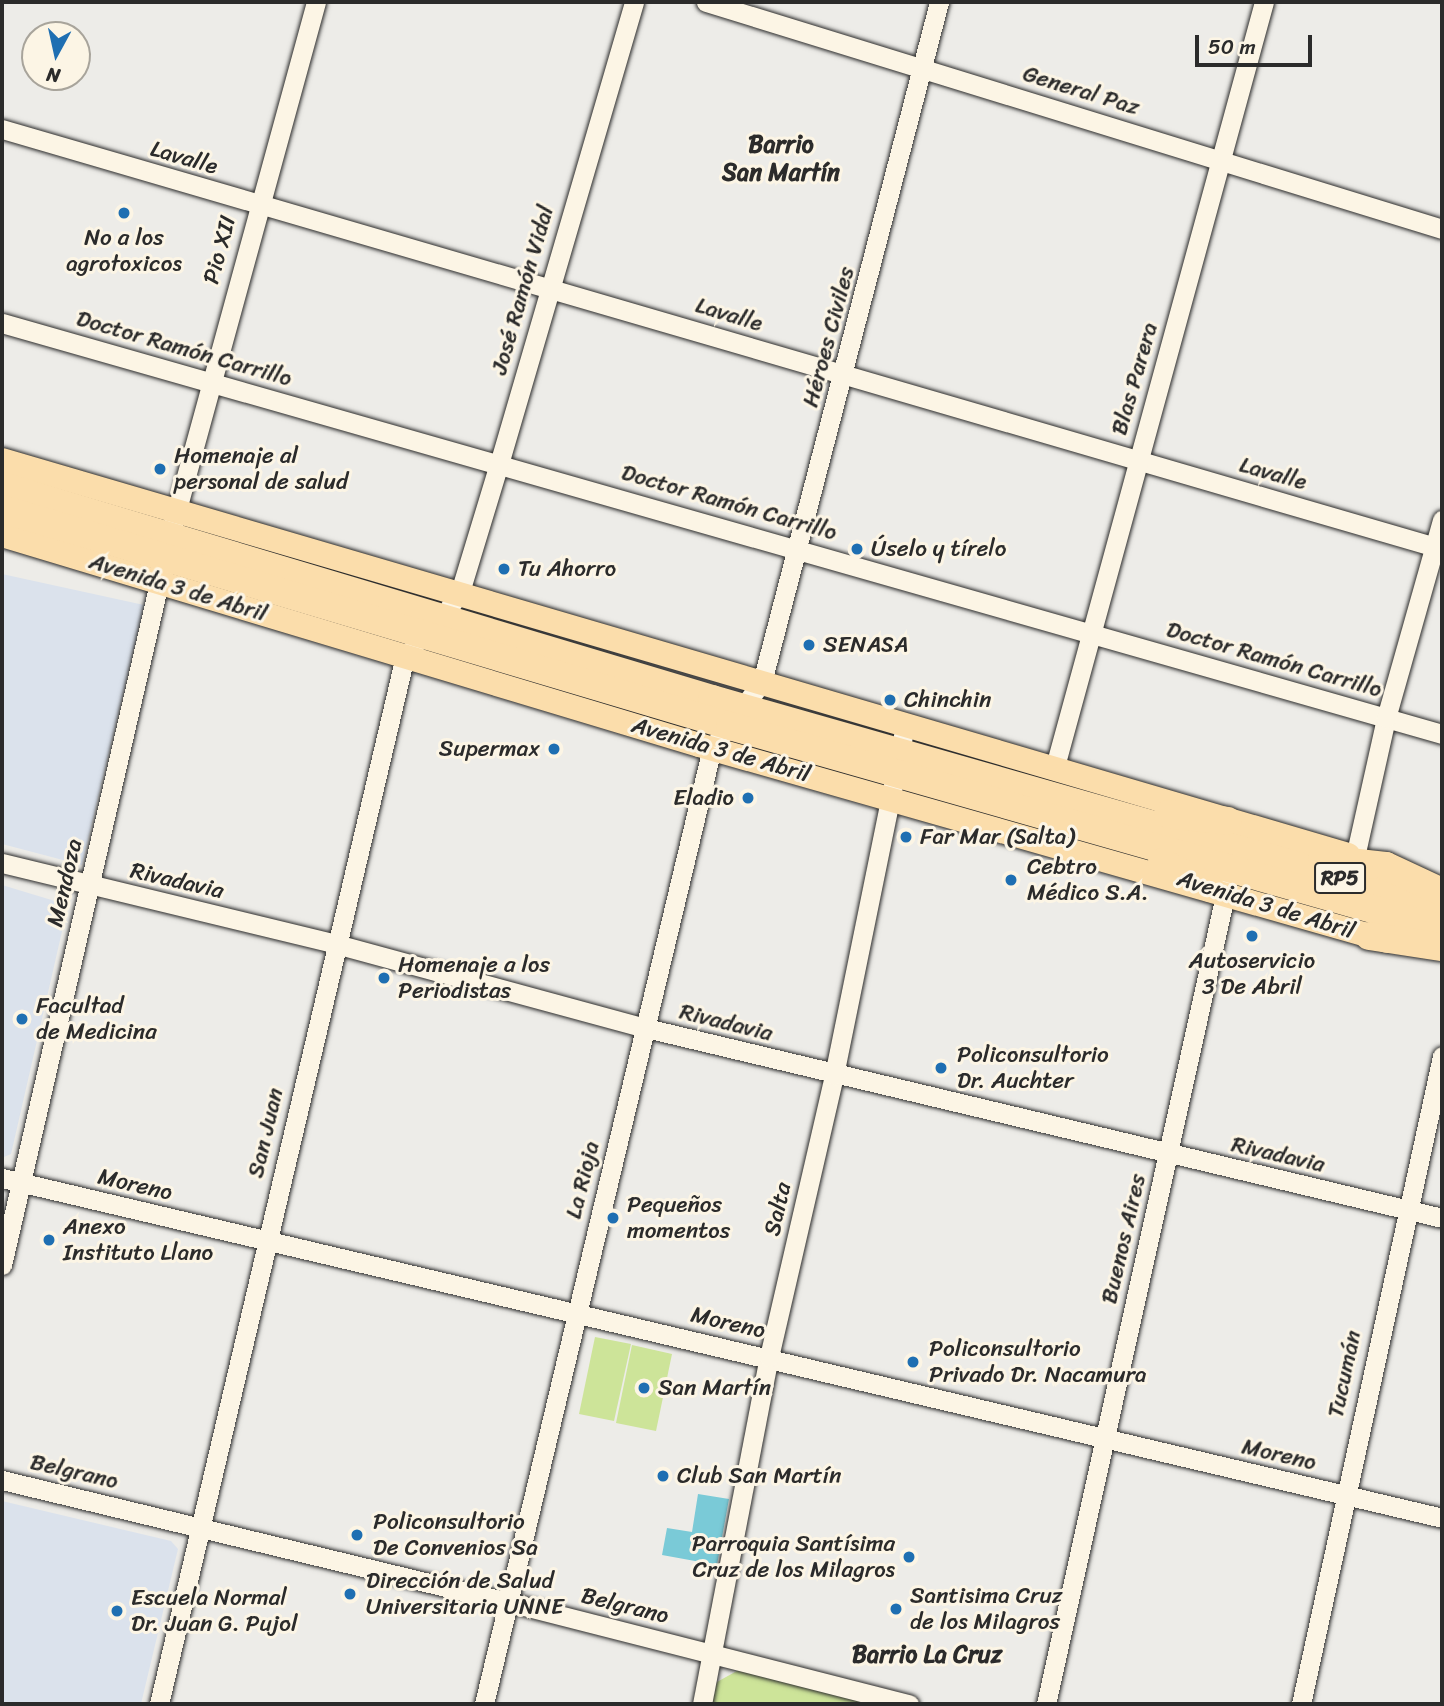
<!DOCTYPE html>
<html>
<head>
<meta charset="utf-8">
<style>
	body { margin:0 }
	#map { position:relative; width:1444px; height:1706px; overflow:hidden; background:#edece8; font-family:Sriracha,sans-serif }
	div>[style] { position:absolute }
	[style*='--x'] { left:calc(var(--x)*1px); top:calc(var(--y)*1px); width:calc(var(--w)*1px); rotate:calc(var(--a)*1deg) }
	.built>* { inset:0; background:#dbe2ec }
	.green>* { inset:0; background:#cde499 }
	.water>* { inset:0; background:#7acad7 }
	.roads { filter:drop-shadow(0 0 2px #2b2b2b) drop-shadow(0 0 2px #2b2b2b) }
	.minor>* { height:19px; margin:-9.5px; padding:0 9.5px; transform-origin:9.5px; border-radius:9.5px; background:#fcf5e5 }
	.major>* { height:24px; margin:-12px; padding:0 12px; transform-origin:12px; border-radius:12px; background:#fbddab }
	.highway>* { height:28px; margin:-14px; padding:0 14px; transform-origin:14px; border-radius:14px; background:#fbddab }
	.dots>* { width:19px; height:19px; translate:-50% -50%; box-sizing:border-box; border:4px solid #fcf5e5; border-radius:50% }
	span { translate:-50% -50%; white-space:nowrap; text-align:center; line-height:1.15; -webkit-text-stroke:6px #fcf5e5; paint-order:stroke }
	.shield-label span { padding:2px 5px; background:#fcf5e5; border:2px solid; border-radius:5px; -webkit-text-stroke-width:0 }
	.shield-label { font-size:21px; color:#2b2b2b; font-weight:700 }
	.street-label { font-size:23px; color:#2b2b2b }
	.poi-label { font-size:23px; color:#2b2b2b }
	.left { translate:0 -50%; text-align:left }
	.right { translate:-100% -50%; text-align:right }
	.neighbourhood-label { font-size:24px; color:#2b2b2b; font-weight:700 }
	.frame { position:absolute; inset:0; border:4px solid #2b2b2b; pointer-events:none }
	.north { position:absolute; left:21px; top:21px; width:70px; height:70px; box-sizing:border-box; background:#fcf5e5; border:2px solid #a8a49b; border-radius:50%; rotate:188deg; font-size:19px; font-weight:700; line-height:28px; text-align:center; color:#2b2b2b }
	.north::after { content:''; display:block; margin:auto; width:24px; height:32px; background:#1f6fb2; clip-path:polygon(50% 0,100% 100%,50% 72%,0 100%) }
	.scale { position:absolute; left:1195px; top:35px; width:117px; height:32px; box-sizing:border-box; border:4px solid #2b2b2b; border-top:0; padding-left:9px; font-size:21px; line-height:24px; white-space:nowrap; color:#2b2b2b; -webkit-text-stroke:5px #fcf5e5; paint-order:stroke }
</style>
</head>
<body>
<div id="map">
	<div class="built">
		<div style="clip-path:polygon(2px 574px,144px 605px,82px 865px,2px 844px)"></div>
		<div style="clip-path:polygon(2px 885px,68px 905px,11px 1154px,4px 1157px)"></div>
		<div style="clip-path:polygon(2px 1501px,171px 1541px,178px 1549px,141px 1704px,2px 1704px)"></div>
	</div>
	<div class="green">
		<div style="clip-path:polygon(595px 1337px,631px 1344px,614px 1421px,579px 1414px)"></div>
		<div style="clip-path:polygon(632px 1345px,672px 1354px,656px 1431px,616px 1423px)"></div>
		<div style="clip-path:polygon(744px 1667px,896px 1704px,712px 1704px,717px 1682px)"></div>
	</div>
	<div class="water">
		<div style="clip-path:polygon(698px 1494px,729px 1499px,717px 1565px,662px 1555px,667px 1528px,692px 1532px)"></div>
	</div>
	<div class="roads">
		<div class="minor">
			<div style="--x:706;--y:2;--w:770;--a:17.14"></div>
			<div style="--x:2;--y:129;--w:1500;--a:16.26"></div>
			<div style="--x:2;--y:323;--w:1498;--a:15.93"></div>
			<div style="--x:173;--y:524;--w:541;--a:-74.68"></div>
			<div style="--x:450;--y:606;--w:17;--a:-54"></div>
			<div style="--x:460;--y:592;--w:134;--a:-73.1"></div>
			<div style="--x:499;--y:464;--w:481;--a:-73.7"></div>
			<div style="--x:1054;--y:770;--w:796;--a:-74.71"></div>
			<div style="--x:1355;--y:857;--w:142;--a:-77.4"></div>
			<div style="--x:1386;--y:718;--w:206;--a:-74.2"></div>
			<div style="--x:2;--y:863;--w:344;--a:13.6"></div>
			<div style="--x:336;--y:944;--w:321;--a:15.2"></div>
			<div style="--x:646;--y:1028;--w:818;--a:13.42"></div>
			<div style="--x:2;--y:1178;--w:1480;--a:13.28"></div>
			<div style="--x:2;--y:1265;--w:713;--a:-77.04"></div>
			<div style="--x:2;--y:1480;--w:520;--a:13.56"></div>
			<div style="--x:508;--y:1602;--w:414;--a:14.3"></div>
			<div style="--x:159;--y:1704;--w:1076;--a:-76.79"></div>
			<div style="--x:405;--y:656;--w:13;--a:-45"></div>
			<div style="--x:484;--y:1704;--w:983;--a:-76.59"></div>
			<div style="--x:712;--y:748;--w:83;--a:-52.9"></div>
			<div style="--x:762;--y:682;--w:703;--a:-75.41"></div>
			<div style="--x:702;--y:1704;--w:353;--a:-79.1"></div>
			<div style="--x:769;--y:1357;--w:289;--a:-77"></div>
			<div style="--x:834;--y:1075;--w:357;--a:-78.5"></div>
			<div style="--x:1046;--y:1704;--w:842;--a:-77.52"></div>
			<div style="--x:1301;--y:1704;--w:663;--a:-77.72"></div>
		</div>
		<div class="major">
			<div style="--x:2;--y:460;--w:1403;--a:16.35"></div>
			<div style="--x:2;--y:535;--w:728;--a:16.77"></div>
			<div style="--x:699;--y:745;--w:716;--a:15.88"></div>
		</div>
		<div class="highway">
			<div style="--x:2;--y:486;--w:741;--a:16.7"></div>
			<div style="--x:712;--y:699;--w:759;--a:15.9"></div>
			<div style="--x:2;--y:509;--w:760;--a:16.6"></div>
			<div style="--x:730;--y:726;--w:740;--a:15.91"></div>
			<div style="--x:1168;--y:814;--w:60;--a:6.7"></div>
			<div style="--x:1322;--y:859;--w:64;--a:6.2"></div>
			<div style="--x:1386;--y:866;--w:62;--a:24.9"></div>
			<div style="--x:1162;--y:862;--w:55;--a:28.4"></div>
			<div style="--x:1369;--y:936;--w:74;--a:8.6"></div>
		</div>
	</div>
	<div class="dots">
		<div style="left:124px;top:213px;background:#1f6fb2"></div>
		<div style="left:160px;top:469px;background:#1f6fb2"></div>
		<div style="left:857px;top:549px;background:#1f6fb2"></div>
		<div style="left:504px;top:569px;background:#1f6fb2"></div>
		<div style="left:809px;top:645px;background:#1f6fb2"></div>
		<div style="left:890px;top:700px;background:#1f6fb2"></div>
		<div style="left:554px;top:749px;background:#1f6fb2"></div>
		<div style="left:748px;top:798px;background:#1f6fb2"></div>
		<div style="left:906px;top:837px;background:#1f6fb2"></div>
		<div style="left:1011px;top:880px;background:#1f6fb2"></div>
		<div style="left:1252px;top:936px;background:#1f6fb2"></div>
		<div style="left:384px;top:978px;background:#1f6fb2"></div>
		<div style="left:22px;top:1019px;background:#1f6fb2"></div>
		<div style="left:941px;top:1068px;background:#1f6fb2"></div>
		<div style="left:613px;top:1218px;background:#1f6fb2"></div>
		<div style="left:49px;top:1240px;background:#1f6fb2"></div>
		<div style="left:913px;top:1362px;background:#1f6fb2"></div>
		<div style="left:644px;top:1388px;background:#1f6fb2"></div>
		<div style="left:663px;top:1476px;background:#1f6fb2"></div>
		<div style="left:357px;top:1535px;background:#1f6fb2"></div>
		<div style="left:909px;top:1557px;background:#1f6fb2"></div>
		<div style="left:350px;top:1594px;background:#1f6fb2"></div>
		<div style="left:896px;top:1609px;background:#1f6fb2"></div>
		<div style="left:117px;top:1611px;background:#1f6fb2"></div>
	</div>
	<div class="shield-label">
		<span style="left:1340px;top:878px">RP5</span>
	</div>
	<div class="street-label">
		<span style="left:1081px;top:91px;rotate:17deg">General Paz</span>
		<span style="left:184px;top:158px;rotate:16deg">Lavalle</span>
		<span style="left:220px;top:250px;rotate:-75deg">Pio XII</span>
		<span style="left:523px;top:290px;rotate:-74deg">José Ramón Vidal</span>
		<span style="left:729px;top:315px;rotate:17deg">Lavalle</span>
		<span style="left:829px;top:337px;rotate:-75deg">Héroes Civiles</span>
		<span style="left:184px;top:349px;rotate:16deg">Doctor Ramón Carrillo</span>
		<span style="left:1135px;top:379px;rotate:-74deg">Blas Parera</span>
		<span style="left:1273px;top:474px;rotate:16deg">Lavalle</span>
		<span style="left:729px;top:503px;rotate:16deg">Doctor Ramón Carrillo</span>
		<span style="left:178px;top:588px;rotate:17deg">Avenida 3 de Abril</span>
		<span style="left:1274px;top:660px;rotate:16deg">Doctor Ramón Carrillo</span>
		<span style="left:721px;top:750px;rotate:16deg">Avenida 3 de Abril</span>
		<span style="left:177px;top:881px;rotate:13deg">Rivadavia</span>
		<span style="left:65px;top:883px;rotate:-77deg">Mendoza</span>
		<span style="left:1266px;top:905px;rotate:17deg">Avenida 3 de Abril</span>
		<span style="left:726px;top:1023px;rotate:14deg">Rivadavia</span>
		<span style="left:266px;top:1133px;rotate:-77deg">San Juan</span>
		<span style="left:1278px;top:1155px;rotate:13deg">Rivadavia</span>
		<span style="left:583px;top:1180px;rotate:-76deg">La Rioja</span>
		<span style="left:135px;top:1185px;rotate:13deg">Moreno</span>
		<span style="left:778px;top:1209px;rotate:-77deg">Salta</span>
		<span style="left:1124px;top:1239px;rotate:-77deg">Buenos Aires</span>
		<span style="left:728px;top:1323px;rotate:13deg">Moreno</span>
		<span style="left:1345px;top:1374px;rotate:-78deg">Tucumán</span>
		<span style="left:1279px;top:1455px;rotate:13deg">Moreno</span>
		<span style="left:74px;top:1472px;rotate:13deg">Belgrano</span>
		<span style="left:625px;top:1606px;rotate:14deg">Belgrano</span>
	</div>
	<div class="poi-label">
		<span style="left:124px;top:251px">No a los<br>agrotoxicos</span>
		<span class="left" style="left:174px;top:469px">Homenaje al<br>personal de salud</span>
		<span class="left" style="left:871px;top:549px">Úselo y tírelo</span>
		<span class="left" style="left:518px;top:569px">Tu Ahorro</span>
		<span class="left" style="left:823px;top:645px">SENASA</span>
		<span class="left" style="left:904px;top:700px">Chinchin</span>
		<span class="right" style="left:540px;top:749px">Supermax</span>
		<span class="right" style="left:734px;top:798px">Eladio</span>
		<span class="left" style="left:920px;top:837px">Far Mar (Salta)</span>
		<span class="left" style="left:1027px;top:880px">Cebtro<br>Médico S.A.</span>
		<span style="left:1252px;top:974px">Autoservicio<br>3 De Abril</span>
		<span class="left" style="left:398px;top:978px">Homenaje a los<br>Periodistas</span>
		<span class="left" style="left:36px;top:1019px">Facultad<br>de Medicina</span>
		<span class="left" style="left:957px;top:1068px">Policonsultorio<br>Dr. Auchter</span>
		<span class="left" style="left:627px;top:1218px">Pequeños<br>momentos</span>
		<span class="left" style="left:63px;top:1240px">Anexo<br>Instituto Llano</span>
		<span class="left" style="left:929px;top:1362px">Policonsultorio<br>Privado Dr. Nacamura</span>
		<span class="left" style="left:658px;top:1388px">San Martín</span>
		<span class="left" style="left:677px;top:1476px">Club San Martín</span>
		<span class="left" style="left:373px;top:1535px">Policonsultorio<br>De Convenios Sa</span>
		<span class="right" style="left:895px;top:1557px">Parroquia Santísima<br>Cruz de los Milagros</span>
		<span class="left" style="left:366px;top:1594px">Dirección de Salud<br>Universitaria UNNE</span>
		<span class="left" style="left:910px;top:1609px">Santisima Cruz<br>de los Milagros</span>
		<span class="left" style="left:131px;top:1611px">Escuela Normal<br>Dr. Juan G. Pujol</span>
	</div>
	<div class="neighbourhood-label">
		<span style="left:781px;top:159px">Barrio<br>San Martín</span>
		<span style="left:927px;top:1655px">Barrio La Cruz</span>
	</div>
	<div class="frame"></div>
	<div class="north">N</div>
	<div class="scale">50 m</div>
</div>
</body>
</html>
